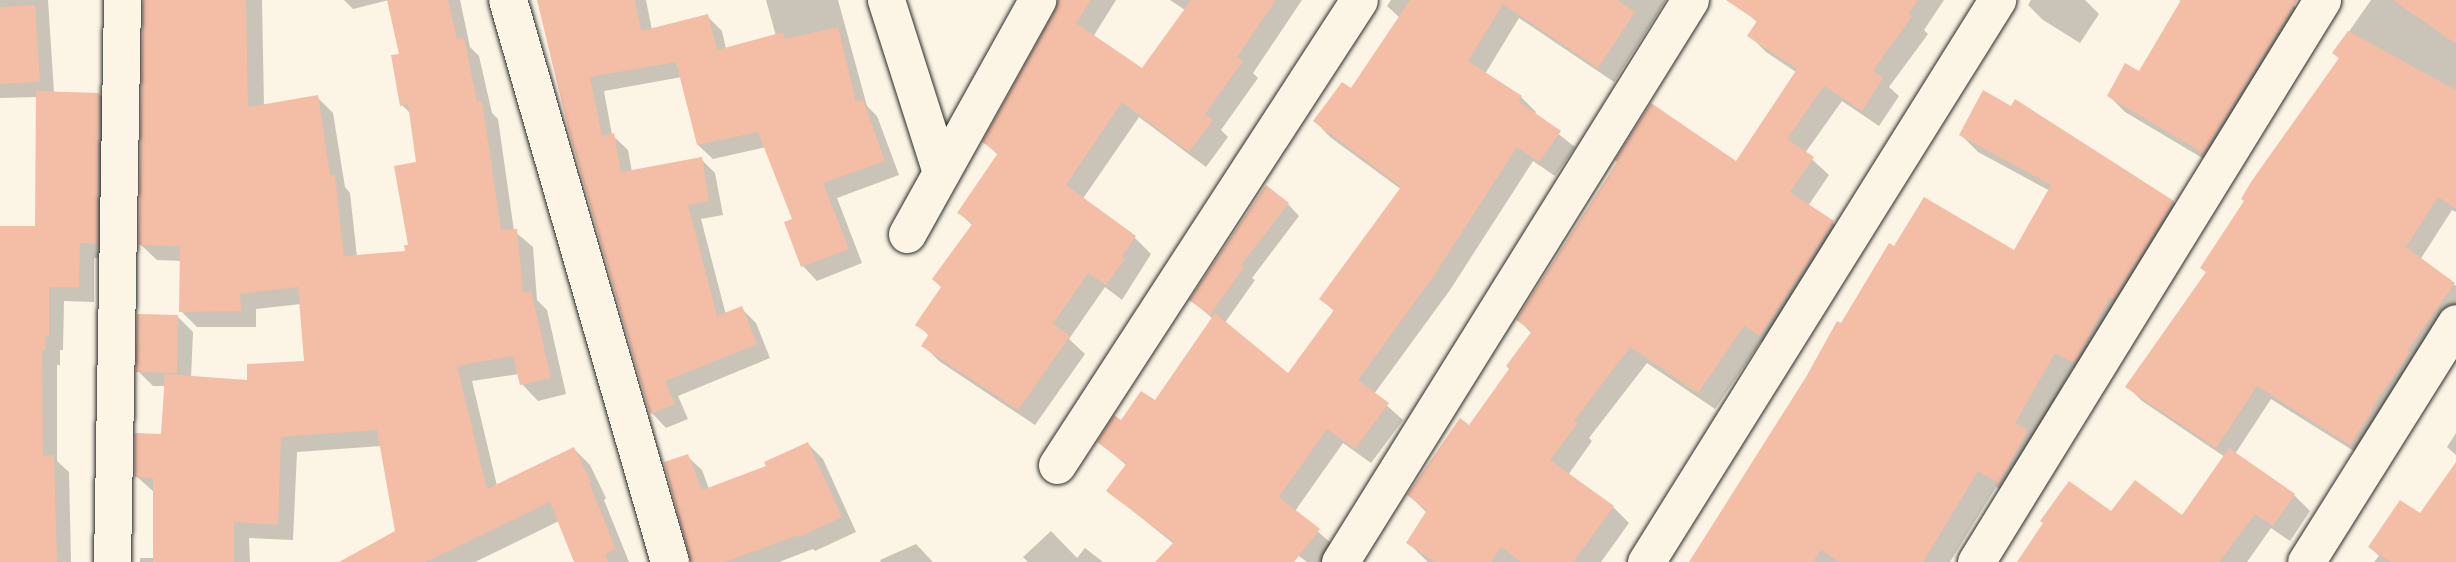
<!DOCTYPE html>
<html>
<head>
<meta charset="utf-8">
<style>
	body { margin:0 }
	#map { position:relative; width:2456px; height:562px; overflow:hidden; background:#fcf5e5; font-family:Delius,sans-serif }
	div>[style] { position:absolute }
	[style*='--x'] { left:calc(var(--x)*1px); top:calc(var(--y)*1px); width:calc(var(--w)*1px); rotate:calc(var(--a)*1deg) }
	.shadow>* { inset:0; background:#0003 }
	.building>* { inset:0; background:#f3bda6 }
	.roads { filter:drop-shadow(0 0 2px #2b2b2b) drop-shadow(0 0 2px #2b2b2b) }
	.minor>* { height:37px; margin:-18.5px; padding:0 18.5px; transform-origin:18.5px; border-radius:18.5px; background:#fcf5e5 }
	.tertiary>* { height:38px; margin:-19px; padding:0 19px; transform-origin:19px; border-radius:19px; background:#fcf5e5 }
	span { translate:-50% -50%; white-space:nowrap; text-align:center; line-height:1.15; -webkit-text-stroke:6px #fcf5e5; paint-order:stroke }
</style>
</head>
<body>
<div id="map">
	<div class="shadow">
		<div style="clip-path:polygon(0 0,48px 0,54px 93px,99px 94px,114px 110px,111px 258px,94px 258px,94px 302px,64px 301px,63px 350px,60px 350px,60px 365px,57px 365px,57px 461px,69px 472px,71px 562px,0 562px,0 227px,37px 228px,37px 97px,0 98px)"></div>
		<div style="clip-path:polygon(144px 0,262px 0,264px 106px,317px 97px,333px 113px,345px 187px,350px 193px,357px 257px,407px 253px,418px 163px,412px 115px,402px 105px,401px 55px,389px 0,353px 9px,344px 0,460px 0,470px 47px,479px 56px,492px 113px,498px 119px,514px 231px,533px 247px,537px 300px,547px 310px,566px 394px,538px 401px,522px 384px,519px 374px,472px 381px,497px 486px,574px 449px,590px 465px,606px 498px,604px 500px,629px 562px,576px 562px,559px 521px,475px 562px,343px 562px,397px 532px,381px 446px,297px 452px,293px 540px,249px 538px,250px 562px,140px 562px,140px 558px,155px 558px,155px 493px,136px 476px,162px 436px,166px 386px,153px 386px,138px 371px,178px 317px,193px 332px,191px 378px,249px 382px,306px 363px,301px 304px,256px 309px,256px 327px,197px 327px,181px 311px,182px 261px,157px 260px,140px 244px)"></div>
		<div style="clip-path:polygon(538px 0,646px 0,652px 30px,707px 16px,722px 31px,726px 49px,776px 36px,766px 0,838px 0,867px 106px,877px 116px,899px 175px,837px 198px,862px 263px,817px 281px,803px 266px,795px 220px,766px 147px,713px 159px,698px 145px,682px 77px,604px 91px,612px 135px,628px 150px,632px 172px,701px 159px,715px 173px,723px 215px,701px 219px,726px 315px,741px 308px,756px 323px,770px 358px,678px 396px,688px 419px,666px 428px,652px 413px,569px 127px)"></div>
		<div style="clip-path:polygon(1058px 0,1116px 0,1093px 37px,1142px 71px,1185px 10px,1170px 0,1302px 0,1253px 73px,1258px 78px,1221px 130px,1228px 137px,1206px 167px,1139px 117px,1082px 200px,1135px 238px,1151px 254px,1122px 300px,1105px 287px,1069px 339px,1085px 354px,1035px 425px,939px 361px,923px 345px,929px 336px,918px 324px,943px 288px,973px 226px,960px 213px,998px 155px,984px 141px,1057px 11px)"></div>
		<div style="clip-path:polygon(1391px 0,1666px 0,1614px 82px,1519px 18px,1485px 74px,1521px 97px,1536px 112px,1534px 115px,1575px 147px,1555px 176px,1533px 161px,1450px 290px,1374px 394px,1403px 420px,1371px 463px,1343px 443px,1295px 511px,1334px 546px,1322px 562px,1307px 562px,1290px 549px,1281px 562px,1157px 562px,1174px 544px,1108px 491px,1127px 466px,1099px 441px,1155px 402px,1213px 319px,1191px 300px,1288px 204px,1299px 216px,1252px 278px,1255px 280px,1224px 324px,1288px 375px,1335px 312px,1321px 299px,1402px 190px,1330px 137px,1315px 121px,1352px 91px,1400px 18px,1387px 6px)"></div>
		<div style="clip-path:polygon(1754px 0,1944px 0,1924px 30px,1928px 34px,1889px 87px,1899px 96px,1879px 126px,1842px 101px,1805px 153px,1829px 175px,1808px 206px,1833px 223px,1850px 239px,1777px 352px,1761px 341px,1715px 409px,1647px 363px,1589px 438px,1592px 441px,1568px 475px,1613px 507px,1629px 523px,1601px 562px,1428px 562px,1408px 543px,1427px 513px,1409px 495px,1469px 427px,1511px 369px,1532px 334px,1518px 319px,1619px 162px,1737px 164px,1796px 72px,1766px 52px,1749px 35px,1758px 23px,1746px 12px)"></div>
		<div style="clip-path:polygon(2031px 0,2085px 0,2099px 14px,2080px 43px,2043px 20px,2028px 5px)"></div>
		<div style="clip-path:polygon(2179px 0,2287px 0,2311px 20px,2219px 168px,2125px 112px,2109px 96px,2140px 73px,2181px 2px)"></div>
		<div style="clip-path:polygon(2371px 0,2456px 0,2456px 212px,2452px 210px,2420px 260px,2456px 286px,2456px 316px,2365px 458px,2271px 399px,2235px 454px,2294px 495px,2310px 511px,2290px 541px,2271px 528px,2247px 562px,2019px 562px,2112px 514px,2183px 517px,2225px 457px,2142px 401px,2128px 387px,2208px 273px,2341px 59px,2334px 53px)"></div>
		<div style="clip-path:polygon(1961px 135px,2173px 202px,2190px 219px,2091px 379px,2073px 368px,2033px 438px,2017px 499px,1996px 487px,1950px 562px,1691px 562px,1841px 325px,1895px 249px,2015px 252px,2050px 191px,1978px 152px)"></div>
		<div style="clip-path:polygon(2456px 433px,2456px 455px,2447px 447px)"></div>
		<div style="clip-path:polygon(808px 444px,823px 459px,856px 532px,815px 551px,813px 549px,779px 562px,693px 562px,687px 456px,702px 470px,709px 489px,769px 467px)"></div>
		<div style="clip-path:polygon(2456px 465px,2456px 562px,2374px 562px,2379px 556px,2370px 547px,2420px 515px)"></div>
		<div style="clip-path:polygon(1051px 531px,1077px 558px,1085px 548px,1103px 562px,1028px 562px,1023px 557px)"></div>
		<div style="clip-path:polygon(916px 544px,933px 562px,881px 562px,880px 560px)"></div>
	</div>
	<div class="building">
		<div style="clip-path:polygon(143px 0,246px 0,248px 107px,318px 95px,330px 175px,335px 175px,344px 256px,405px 251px,404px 245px,408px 245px,394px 166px,416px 162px,408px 104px,400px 106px,391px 55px,399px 54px,387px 0,448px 0,457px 39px,464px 38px,477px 101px,482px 101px,501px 230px,517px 229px,523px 293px,531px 291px,551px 378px,520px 385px,513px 356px,457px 366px,487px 489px,574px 447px,591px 482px,589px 483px,616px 549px,605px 554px,608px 562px,574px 562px,550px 502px,426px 562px,339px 562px,395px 531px,377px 430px,281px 437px,278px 525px,234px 522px,234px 562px,153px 562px,153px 478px,135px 477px,135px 433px,161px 434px,165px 374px,247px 380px,247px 364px,304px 361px,298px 287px,240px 294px,241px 311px,179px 312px,180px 246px,139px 245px)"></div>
		<div style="clip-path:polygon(537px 0,635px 0,641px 31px,708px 14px,717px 50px,783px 32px,785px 39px,838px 27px,856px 102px,863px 100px,885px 161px,823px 183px,849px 249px,801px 267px,784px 222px,792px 219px,758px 132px,697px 145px,676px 62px,590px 77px,602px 136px,614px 133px,621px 172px,702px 157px,709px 201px,688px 205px,717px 316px,742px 306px,757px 344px,665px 381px,675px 404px,650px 414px,568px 128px)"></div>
		<div style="clip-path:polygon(1058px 0,1091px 0,1076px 23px,1142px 68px,1191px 0,1276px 0,1237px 57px,1243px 61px,1205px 114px,1213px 120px,1189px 152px,1122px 102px,1066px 185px,1136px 236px,1122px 256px,1125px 259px,1106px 285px,1088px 273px,1053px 324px,1070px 336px,1018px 410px,921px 346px,929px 334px,915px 325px,941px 287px,932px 279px,973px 223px,957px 213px,998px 153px,982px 142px,1055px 10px)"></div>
		<div style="clip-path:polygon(1410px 0,1618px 0,1635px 12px,1598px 68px,1503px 4px,1468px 61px,1522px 96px,1518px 101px,1561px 131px,1539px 162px,1517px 147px,1435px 274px,1358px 380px,1389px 403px,1355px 449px,1327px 429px,1279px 497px,1320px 529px,1294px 562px,1155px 562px,1174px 542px,1106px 491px,1126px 464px,1097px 442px,1114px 415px,1121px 420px,1141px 391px,1155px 400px,1215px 313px,1288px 373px,1334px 310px,1319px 299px,1401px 187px,1313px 121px,1342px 82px,1351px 88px)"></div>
		<div style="clip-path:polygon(1726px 0,1918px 0,1909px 13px,1912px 16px,1873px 71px,1883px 78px,1862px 111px,1824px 86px,1787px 139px,1814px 157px,1790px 192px,1834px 221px,1760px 336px,1744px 326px,1698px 393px,1630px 347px,1574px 421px,1577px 424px,1550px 460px,1614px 506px,1573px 562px,1521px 562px,1501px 547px,1491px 562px,1435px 562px,1406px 543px,1427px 510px,1407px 495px,1460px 418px,1469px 425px,1509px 369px,1506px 366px,1532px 331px,1516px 320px,1617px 162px,1615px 160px,1651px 103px,1736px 161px,1797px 69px,1747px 36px,1757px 21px)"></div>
		<div style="clip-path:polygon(2181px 0,2297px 0,2203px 153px,2107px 96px,2125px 63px,2139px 71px)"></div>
		<div style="clip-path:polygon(2393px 0,2456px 0,2456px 44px)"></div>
		<div style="clip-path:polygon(35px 5px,40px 82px,0 84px,0 7px)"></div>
		<div style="clip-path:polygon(2348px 31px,2456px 90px,2456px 209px,2438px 197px,2406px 247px,2455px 283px,2407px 351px,2410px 352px,2371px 409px,2373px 410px,2350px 445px,2257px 386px,2216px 448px,2125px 387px,2206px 272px,2200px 268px,2244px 201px,2241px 199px,2251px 182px,2339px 58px,2332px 53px)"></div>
		<div style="clip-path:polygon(1983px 90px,2011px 106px,2015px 99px,2174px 201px,2113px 299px,2110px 297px,2074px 363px,2055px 353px,2015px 423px,2028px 430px,1999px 483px,1978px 471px,1923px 562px,1839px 562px,1821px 550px,1813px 562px,1689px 562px,1806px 377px,1837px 321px,1841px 323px,1889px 243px,1894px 246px,1924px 197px,2014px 250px,2051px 185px,1959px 135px)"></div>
		<div style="clip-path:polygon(36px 91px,99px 93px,97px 244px,80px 243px,79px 287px,49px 287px,49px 336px,46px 336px,45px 350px,42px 350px,43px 456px,54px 455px,57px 562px,0 562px,0 226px,35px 226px)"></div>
		<div style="clip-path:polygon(1266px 185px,1289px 203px,1241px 265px,1244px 267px,1210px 315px,1189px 300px)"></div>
		<div style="clip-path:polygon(137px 314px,178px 315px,177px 373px,136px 372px)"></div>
		<div style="clip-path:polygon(808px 442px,842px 517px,799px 537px,798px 535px,725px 562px,691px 562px,664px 462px,688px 454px,702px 490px,766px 466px,764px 462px)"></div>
		<div style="clip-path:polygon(2229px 448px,2295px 494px,2273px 526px,2255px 514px,2219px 562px,2017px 562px,2043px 523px,2040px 521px,2069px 481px,2111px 511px,2135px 480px,2182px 515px)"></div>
		<div style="clip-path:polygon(2456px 462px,2456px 562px,2390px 562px,2368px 547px,2400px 500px,2420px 513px)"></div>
	</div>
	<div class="roads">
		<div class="minor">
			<div style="--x:886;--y:0;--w:181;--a:72.3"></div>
			<div style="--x:907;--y:234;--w:268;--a:-60.9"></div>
			<div style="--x:1057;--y:465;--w:554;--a:-57"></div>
			<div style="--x:112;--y:562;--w:562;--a:-88.98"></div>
			<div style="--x:1340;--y:562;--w:662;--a:-58.09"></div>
			<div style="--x:1646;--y:562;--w:663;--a:-58.01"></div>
			<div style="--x:1976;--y:562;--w:660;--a:-58.38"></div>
			<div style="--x:2306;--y:562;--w:282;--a:-57.9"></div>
		</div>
		<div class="tertiary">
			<div style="--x:508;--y:0;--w:585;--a:73.92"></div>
		</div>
	</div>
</div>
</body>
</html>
